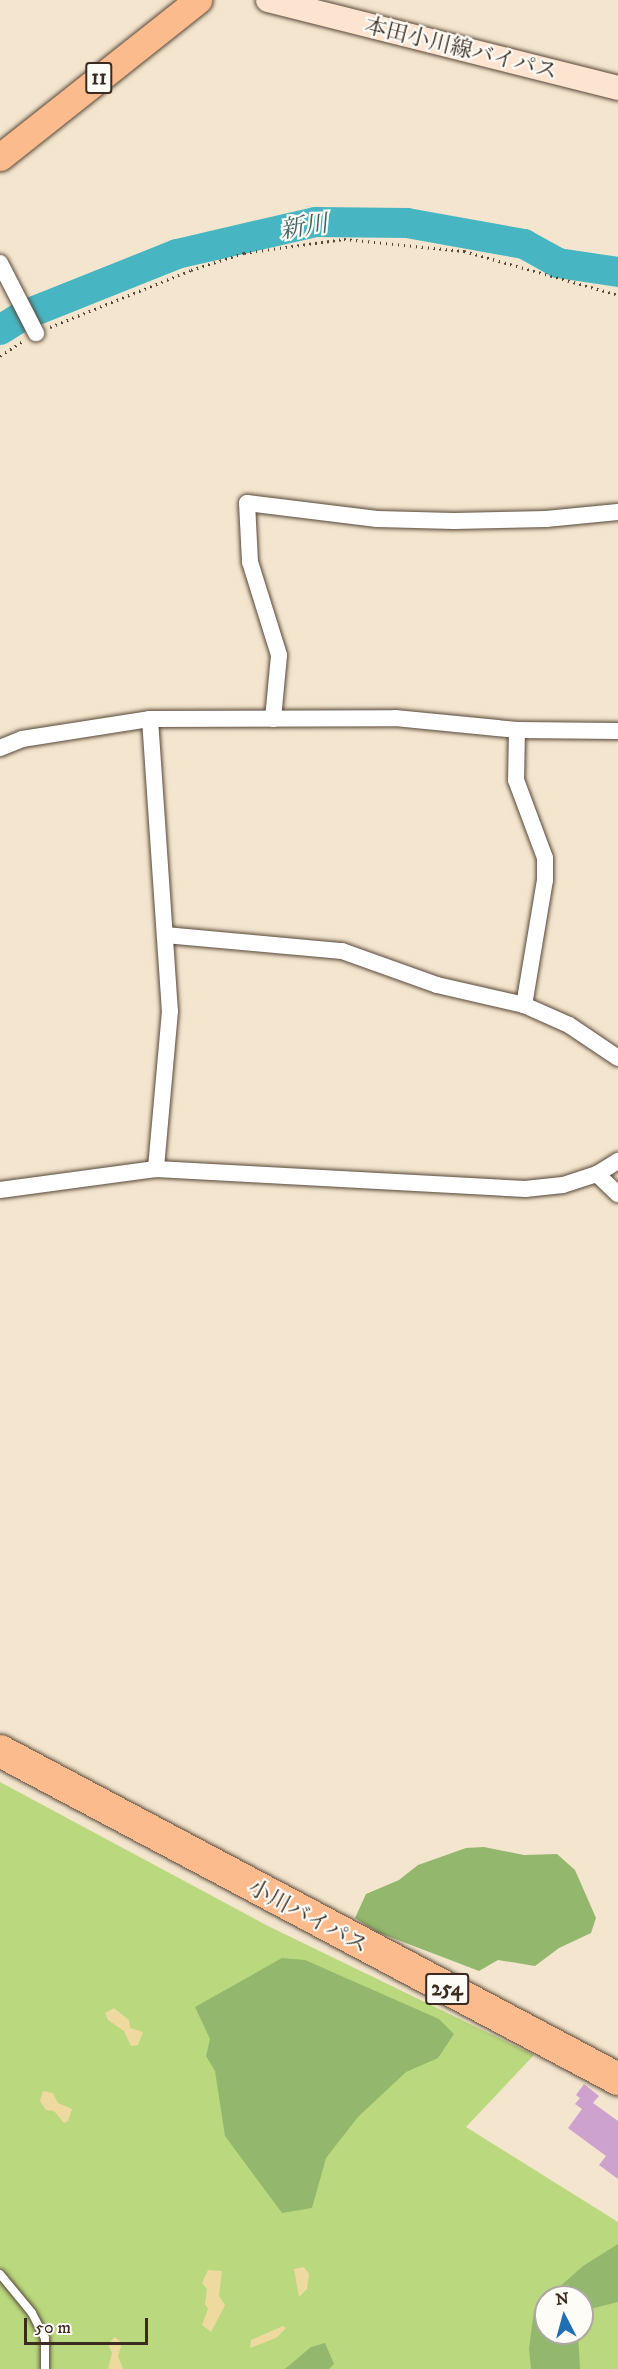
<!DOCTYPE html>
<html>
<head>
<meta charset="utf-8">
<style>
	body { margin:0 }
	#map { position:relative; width:618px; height:2369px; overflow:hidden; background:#f4e6ce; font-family:"IM FELL DW Pica","Noto Serif JP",serif }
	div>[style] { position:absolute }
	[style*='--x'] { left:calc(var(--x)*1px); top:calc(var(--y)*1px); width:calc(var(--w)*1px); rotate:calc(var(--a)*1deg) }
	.green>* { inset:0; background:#bad87e }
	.forest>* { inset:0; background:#93b86d }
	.sand>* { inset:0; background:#eeda9e }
	.river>* { height:30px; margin:-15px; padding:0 15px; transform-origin:15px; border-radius:15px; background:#48b6c2 }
	.building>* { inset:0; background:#cea2ce }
	.path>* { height:3px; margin-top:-1.5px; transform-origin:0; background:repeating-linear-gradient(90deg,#574638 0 1.5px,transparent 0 6px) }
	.roads { filter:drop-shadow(0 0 2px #574638) drop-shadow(0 0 2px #574638) }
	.lane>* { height:8px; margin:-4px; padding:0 4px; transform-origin:4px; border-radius:4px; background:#fff }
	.street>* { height:16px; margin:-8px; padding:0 8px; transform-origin:8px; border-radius:8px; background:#fff }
	.secondary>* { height:24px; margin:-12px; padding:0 12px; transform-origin:12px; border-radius:12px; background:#fde4d1 }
	.primary>* { height:27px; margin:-13.5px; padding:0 13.5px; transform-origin:13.5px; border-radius:13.5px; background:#fbbb8c }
	.highway>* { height:32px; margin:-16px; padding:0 16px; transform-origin:16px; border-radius:16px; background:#fbbb8c }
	span { translate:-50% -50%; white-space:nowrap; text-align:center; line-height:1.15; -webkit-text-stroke:4.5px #fdfcf7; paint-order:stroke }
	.shield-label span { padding:2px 4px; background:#fdfcf7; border:2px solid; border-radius:4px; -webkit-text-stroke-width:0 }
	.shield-label { font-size:21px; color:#3b2a1e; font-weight:700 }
	.street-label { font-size:22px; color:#3b2a1e }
	.water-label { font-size:24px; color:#406260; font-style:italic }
	.north { position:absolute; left:534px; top:2285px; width:60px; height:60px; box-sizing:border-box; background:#fdfcf7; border:2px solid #afa8a0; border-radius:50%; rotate:354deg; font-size:16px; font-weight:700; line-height:24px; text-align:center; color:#3b2a1e }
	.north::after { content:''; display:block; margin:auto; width:21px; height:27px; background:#1f6fb2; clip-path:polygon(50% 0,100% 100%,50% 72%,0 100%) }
	.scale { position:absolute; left:24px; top:2318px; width:124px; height:27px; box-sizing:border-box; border:3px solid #3b2a1e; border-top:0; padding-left:8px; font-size:18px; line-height:21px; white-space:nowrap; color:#3b2a1e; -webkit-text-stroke:4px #fdfcf7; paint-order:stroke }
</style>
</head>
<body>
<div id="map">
	<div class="green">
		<div style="clip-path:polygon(evenodd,0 1782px,268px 1926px,534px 2055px,466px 2127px,618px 2222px,618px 2369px,0 2369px,0 1782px,546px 2297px,582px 2297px,582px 2333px,546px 2333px,546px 2297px)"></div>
	</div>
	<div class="forest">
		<div style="clip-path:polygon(484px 1847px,524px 1855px,557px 1854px,575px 1870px,596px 1918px,591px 1933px,559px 1948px,535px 1966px,498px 1960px,479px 1971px,377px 1932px,355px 1918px,366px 1894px,399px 1880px,418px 1865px,466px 1848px)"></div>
		<div style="clip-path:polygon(282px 1958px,305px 1960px,439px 2019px,454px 2034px,438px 2058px,406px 2072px,358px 2117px,326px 2158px,312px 2208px,282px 2213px,225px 2136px,215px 2071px,206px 2056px,210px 2039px,195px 2007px)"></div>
		<div style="clip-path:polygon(618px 2244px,618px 2302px,582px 2311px,582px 2297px,548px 2297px,583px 2266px)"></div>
		<div style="clip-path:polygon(546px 2299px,546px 2333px,578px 2333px,580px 2369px,531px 2369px,529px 2349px,534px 2310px)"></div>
		<div style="clip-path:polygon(325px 2343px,334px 2364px,329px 2369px,285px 2369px,311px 2347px)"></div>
	</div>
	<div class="sand">
		<div style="clip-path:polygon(114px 2008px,129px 2020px,130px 2028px,143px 2032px,138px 2045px,131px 2046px,124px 2031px,108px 2020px,105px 2013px)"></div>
		<div style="clip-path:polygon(43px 2091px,53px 2093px,58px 2103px,72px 2109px,68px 2121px,64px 2123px,54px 2111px,46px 2110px,40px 2101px)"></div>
		<div style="clip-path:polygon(304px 2267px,309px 2274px,307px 2289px,299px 2297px,294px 2269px)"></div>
		<div style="clip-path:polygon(208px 2270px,222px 2271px,219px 2296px,225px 2305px,211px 2332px,202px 2325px,208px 2309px,205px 2304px,207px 2289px,202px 2283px)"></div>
		<div style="clip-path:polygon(283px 2326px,286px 2328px,276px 2338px,250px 2348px,251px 2340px)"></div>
		<div style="clip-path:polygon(115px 2337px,122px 2343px,118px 2356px,123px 2369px,108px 2369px,112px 2353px,108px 2344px)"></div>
	</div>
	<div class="river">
		<div style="--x:0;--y:330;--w:26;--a:-32"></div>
		<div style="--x:22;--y:316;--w:167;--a:-21.8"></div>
		<div style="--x:177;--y:254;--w:143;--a:-13"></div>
		<div style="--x:316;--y:222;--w:91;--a:0.6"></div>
		<div style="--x:407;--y:223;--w:119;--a:10.2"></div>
		<div style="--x:524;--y:244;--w:39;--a:29"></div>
		<div style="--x:558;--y:263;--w:61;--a:8.5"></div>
	</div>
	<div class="building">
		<div style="clip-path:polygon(584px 2084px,599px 2096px,593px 2103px,618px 2121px,618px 2179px,599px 2165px,606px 2156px,568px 2128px,582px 2109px,575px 2104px,580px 2098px,576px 2095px)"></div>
	</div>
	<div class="path">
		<div style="--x:50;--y:327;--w:152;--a:-22"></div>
		<div style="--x:191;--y:270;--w:56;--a:-17.8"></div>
		<div style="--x:244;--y:253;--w:101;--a:-8"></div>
		<div style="--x:344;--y:239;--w:121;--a:5.7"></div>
		<div style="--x:464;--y:251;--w:160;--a:15.9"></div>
		<div style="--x:0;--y:356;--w:27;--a:-33"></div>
	</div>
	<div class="roads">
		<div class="lane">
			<div style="--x:0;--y:2274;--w:50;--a:50.6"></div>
			<div style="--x:32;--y:2313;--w:28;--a:63"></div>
			<div style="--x:45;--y:2338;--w:31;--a:90"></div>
		</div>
		<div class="street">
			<div style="--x:0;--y:263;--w:79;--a:62.8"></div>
			<div style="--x:150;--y:719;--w:293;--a:86.1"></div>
			<div style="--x:170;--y:1011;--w:159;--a:95.1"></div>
			<div style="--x:273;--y:719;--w:64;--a:-84.6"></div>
			<div style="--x:279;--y:655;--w:97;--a:-107.3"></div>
			<div style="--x:250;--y:562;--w:59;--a:-92.9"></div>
			<div style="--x:247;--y:503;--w:131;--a:7"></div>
			<div style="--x:377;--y:519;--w:77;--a:1.5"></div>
			<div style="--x:454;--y:521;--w:92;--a:-1.2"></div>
			<div style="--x:546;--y:519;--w:72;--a:-5.6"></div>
			<div style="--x:517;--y:730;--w:50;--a:91.1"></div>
			<div style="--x:516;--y:780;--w:83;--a:69.6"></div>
			<div style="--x:545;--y:858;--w:22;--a:90"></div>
			<div style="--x:545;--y:880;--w:127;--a:99.5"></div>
			<div style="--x:0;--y:748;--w:24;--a:-22"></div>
			<div style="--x:22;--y:739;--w:130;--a:-8.9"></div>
			<div style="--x:150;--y:719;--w:245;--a:-0.2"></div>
			<div style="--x:395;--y:718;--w:123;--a:5.6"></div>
			<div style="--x:517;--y:730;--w:101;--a:0.6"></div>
			<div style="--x:165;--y:935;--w:178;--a:5.2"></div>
			<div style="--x:342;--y:951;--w:101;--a:19.7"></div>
			<div style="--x:437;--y:985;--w:89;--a:12.9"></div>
			<div style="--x:524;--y:1005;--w:49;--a:24"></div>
			<div style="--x:569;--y:1025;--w:59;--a:34"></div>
			<div style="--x:597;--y:1174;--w:29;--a:44"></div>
			<div style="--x:0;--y:1190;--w:157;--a:-7.7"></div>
			<div style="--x:156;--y:1169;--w:370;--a:3.1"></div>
			<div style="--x:525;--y:1189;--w:38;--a:-6"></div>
			<div style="--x:563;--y:1185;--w:36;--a:-18"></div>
			<div style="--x:597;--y:1174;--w:25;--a:-32"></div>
		</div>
		<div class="secondary">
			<div style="--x:268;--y:0;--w:361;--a:14.1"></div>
		</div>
		<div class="primary">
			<div style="--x:0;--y:157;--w:253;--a:-38.4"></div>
		</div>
		<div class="highway">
			<div style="--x:0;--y:1751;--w:700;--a:27.96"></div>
		</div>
	</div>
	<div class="shield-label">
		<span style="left:99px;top:78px">11</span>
		<span style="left:447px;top:1989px">254</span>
	</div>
	<div class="street-label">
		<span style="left:461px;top:49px;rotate:14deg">本田小川線バイパス</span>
		<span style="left:308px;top:1917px;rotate:28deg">小川バイパス</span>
	</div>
	<div class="water-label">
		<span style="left:304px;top:228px;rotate:-9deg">新川</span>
	</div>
	<div class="north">N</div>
	<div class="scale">50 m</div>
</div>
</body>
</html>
